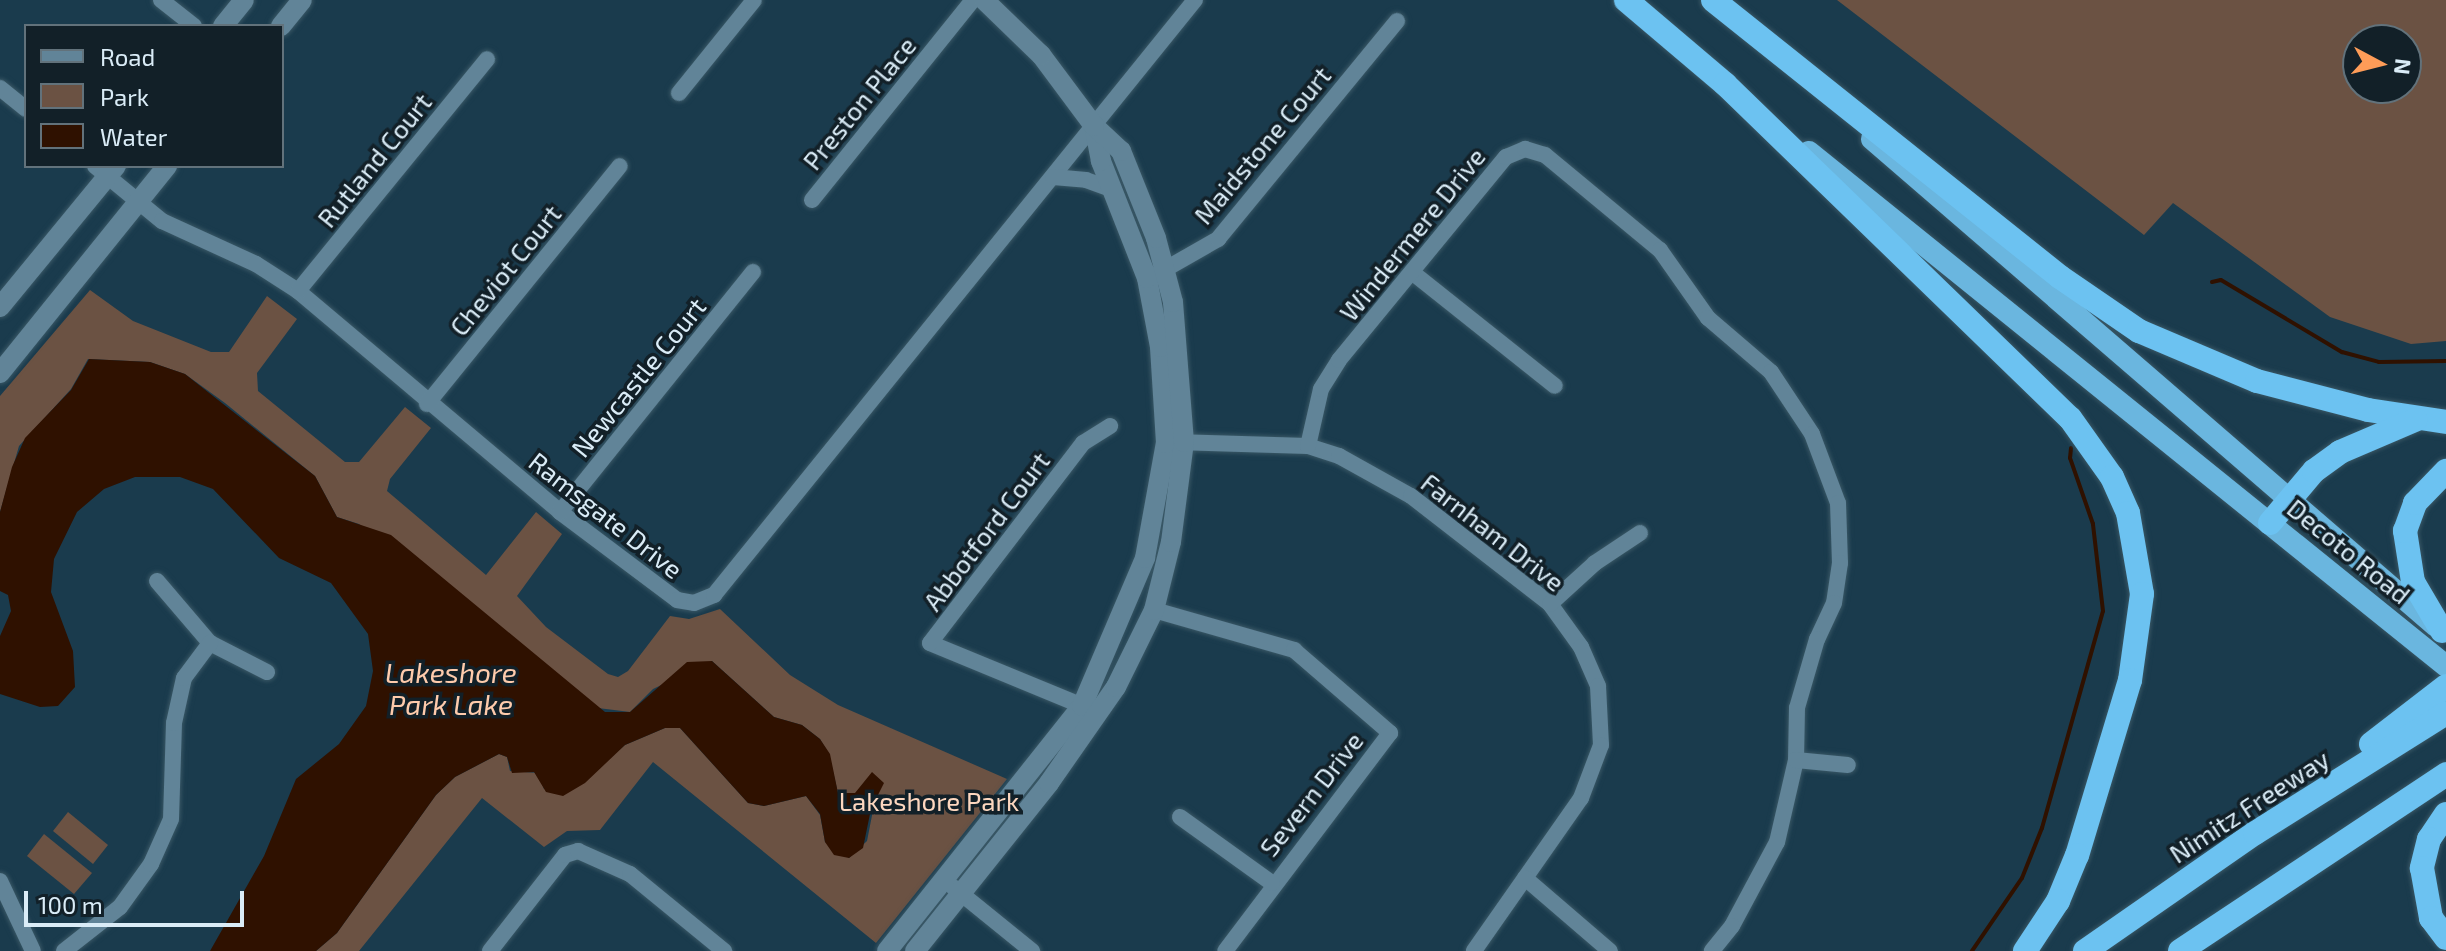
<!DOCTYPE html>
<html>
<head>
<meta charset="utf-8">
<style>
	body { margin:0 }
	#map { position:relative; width:2446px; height:951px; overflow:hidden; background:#1a3b4d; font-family:"Exo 2",sans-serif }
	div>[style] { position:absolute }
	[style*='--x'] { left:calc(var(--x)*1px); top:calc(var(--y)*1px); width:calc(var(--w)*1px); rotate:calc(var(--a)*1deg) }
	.green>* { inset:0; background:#6b5243 }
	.water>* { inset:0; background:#2f1100 }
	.stream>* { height:4px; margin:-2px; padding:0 2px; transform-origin:2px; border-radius:2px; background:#2f1100 }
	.roads { filter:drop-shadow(0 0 2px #395765) drop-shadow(0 0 2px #395765) }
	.minor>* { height:16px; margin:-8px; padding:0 8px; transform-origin:8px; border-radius:8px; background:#618498 }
	.tertiary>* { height:20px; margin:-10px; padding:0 10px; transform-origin:10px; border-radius:10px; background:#618498 }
	.trunk>* { height:22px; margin:-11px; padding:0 11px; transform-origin:11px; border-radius:11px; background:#6ab6df }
	.motorway>* { height:24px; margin:-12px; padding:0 12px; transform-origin:12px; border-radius:12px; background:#6cc2f1 }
	span { translate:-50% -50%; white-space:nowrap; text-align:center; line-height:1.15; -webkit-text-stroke:7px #122028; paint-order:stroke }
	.street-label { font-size:26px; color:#daecf7 }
	.park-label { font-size:26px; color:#fdd7bf }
	.water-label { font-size:28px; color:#fecbac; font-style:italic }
	.legend { position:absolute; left:24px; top:24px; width:260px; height:144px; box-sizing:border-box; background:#122028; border:2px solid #62727b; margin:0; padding:10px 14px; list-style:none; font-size:24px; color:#daecf7 }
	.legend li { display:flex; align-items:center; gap:16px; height:40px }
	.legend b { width:40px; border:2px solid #62727b }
	.north { position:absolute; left:2342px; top:24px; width:80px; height:80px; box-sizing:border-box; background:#122028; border:2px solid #62727b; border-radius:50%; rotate:97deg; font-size:22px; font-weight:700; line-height:32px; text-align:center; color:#daecf7 }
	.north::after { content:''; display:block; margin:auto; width:28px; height:36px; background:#fe9c58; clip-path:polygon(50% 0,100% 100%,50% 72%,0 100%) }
	.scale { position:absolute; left:24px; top:891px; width:220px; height:36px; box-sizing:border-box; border:4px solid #daecf7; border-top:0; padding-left:10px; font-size:24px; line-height:28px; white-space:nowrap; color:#daecf7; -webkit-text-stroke:6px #122028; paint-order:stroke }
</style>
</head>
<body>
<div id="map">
	<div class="green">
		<div style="clip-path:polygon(evenodd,1837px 0,2446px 0,2446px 341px,2411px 344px,2330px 317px,2173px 203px,2144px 235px,1837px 0,2406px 40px,2406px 88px,2358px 88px,2358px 40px,2406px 40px)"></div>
		<div style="clip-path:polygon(90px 290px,133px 321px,211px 352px,229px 352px,267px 296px,297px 319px,257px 373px,258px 391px,345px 462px,359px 462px,405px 407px,431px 428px,390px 479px,387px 491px,486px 575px,536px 512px,562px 534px,517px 596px,546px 627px,608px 674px,618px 677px,628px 671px,670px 616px,689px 619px,720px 609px,790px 675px,838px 705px,1007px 779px,876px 943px,653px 762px,600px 830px,567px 831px,544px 847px,482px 798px,359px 951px,316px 951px,337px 933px,436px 795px,455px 777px,499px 754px,507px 757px,510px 771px,538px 773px,544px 789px,574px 789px,625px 745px,665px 728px,680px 728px,748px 803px,764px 806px,806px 796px,820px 815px,825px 842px,849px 858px,867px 841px,875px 800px,838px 793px,829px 754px,820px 739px,802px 725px,774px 717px,712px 661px,653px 689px,630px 712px,598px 708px,484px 613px,359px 524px,337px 517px,315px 476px,225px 403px,185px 374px,150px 362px,88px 359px,71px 389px,19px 446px,0 512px,0 396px)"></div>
		<div style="clip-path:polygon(68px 812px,108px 845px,93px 864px,53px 831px)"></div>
		<div style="clip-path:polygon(44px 834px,92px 873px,74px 894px,27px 856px)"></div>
	</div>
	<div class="water">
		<div style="clip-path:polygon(89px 359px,150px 362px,185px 374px,315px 476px,337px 517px,391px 535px,605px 712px,630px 712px,687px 662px,712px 661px,774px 717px,802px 725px,820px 739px,830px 754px,838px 793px,855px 793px,872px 772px,884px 783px,871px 809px,863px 848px,849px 858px,834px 855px,825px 842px,820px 814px,806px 796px,764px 806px,748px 803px,680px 728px,665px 728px,625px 745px,585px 783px,563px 796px,546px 792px,534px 772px,512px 773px,507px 757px,499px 754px,455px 777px,436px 795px,337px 933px,316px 951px,210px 951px,264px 856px,296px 779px,339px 744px,366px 706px,373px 671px,368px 634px,331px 583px,279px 558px,213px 489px,180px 477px,135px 477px,104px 489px,77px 512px,54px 559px,51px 592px,73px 651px,75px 687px,58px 706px,40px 707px,0 694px,0 636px,11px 611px,8px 595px,0 591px,0 512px,12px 467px,25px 438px,71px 390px)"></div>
	</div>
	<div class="stream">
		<div style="--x:2212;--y:282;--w:9;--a:-13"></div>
		<div style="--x:2221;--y:280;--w:141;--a:30.8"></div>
		<div style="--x:2342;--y:352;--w:38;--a:15"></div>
		<div style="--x:2379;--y:362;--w:67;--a:-0.9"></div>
		<div style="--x:1972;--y:951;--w:88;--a:-55.6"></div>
		<div style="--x:2022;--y:878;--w:54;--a:-68.2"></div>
		<div style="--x:2042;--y:828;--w:225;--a:-74.3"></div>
		<div style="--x:2103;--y:611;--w:88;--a:-96.6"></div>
		<div style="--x:2093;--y:524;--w:70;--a:-109.2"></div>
		<div style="--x:2070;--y:458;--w:10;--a:-84"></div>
	</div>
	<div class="roads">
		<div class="minor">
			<div style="--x:161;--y:0;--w:42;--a:38.2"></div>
			<div style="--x:0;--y:88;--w:33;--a:39"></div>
			<div style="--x:679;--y:93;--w:119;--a:-51.1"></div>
			<div style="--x:95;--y:166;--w:87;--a:39.4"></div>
			<div style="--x:162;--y:221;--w:103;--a:24.6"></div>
			<div style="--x:256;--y:264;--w:50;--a:32.7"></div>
			<div style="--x:298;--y:291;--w:343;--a:40.1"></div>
			<div style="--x:560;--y:512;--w:146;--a:36.9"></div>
			<div style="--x:677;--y:600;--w:17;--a:10"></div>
			<div style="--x:694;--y:603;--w:22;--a:-22"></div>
			<div style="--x:714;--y:595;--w:765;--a:-51.05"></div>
			<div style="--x:1053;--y:177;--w:33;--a:5"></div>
			<div style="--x:1086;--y:180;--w:30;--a:20"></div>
			<div style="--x:812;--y:200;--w:257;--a:-51.2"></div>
			<div style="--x:1413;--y:273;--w:181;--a:38.5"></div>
			<div style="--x:1155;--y:275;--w:73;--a:-29.7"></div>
			<div style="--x:1218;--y:239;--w:282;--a:-50.6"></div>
			<div style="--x:298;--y:291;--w:299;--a:-50.8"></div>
			<div style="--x:427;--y:404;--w:306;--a:-51"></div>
			<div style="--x:1175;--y:442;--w:133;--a:1.7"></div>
			<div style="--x:1308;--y:446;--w:33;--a:18"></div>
			<div style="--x:1339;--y:456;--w:82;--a:29.1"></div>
			<div style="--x:1411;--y:496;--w:176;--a:37.8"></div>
			<div style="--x:1550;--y:604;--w:53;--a:54.2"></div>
			<div style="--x:1581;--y:647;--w:43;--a:66.4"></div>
			<div style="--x:1598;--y:686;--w:59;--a:87.1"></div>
			<div style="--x:1601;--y:745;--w:57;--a:110.7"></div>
			<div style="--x:1581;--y:798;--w:187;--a:125"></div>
			<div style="--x:1308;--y:446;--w:58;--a:-77.2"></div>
			<div style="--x:1321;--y:389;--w:34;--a:-58"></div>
			<div style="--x:1339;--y:360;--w:263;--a:-50.6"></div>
			<div style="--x:1506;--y:157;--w:21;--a:-23"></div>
			<div style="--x:1525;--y:149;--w:21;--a:17"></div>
			<div style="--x:1545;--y:155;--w:149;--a:39.6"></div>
			<div style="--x:1660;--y:250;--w:83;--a:54.8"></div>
			<div style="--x:1708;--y:318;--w:83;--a:40.6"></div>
			<div style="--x:1771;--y:372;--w:74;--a:56.5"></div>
			<div style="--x:1812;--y:434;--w:74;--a:69.4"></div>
			<div style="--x:1838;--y:503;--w:60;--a:88.1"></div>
			<div style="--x:1840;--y:563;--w:40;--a:98.5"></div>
			<div style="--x:1834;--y:603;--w:40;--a:115"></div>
			<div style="--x:1817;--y:639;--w:72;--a:106.2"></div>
			<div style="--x:1797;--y:708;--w:52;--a:91.1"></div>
			<div style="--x:1796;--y:760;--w:84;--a:103"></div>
			<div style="--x:1777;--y:842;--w:95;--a:118.2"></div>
			<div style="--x:1732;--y:926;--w:32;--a:129"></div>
			<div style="--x:560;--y:512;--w:308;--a:-51.2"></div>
			<div style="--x:157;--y:581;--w:82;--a:49.5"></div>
			<div style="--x:210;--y:643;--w:64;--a:27"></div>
			<div style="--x:1550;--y:604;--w:61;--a:-42.3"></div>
			<div style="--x:1595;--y:563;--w:54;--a:-33.7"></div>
			<div style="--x:1154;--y:610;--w:146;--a:15.9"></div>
			<div style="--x:1294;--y:650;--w:127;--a:40.8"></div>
			<div style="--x:1390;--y:733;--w:273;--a:127.1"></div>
			<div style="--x:1090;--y:709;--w:173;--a:-157.6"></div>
			<div style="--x:930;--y:643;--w:252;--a:-52.6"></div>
			<div style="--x:1083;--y:443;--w:32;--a:-32"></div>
			<div style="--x:1796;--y:760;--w:52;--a:5.5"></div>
			<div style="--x:1180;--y:817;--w:113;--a:35.7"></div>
			<div style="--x:1525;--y:878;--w:112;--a:40.7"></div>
			<div style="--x:0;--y:881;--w:77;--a:64.8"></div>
			<div style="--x:953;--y:887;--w:102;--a:39"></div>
			<div style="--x:64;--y:951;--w:71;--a:-38.2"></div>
			<div style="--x:120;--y:907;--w:53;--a:-54.2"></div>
			<div style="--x:151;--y:864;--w:49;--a:-66"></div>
			<div style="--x:171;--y:819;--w:96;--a:-88.2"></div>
			<div style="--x:174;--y:723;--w:46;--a:-77.5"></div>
			<div style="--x:184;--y:678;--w:44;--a:-53.4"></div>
			<div style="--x:490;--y:951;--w:122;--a:-52"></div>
			<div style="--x:565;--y:855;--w:14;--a:-17"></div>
			<div style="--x:578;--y:851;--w:57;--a:23.9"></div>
			<div style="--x:630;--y:874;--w:122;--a:39.3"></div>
		</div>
		<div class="tertiary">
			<div style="--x:223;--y:26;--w:33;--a:-51"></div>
			<div style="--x:281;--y:26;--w:33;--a:-51"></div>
			<div style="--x:0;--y:307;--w:183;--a:-50.6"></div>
			<div style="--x:0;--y:373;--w:266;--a:-51.1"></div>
			<div style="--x:887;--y:951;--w:313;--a:-51.5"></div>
			<div style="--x:1082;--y:706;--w:161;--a:-66.9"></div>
			<div style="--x:1145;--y:558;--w:117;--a:-79.7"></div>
			<div style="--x:1166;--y:443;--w:96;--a:-93.6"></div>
			<div style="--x:1160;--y:347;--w:70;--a:-100.7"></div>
			<div style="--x:1147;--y:278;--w:126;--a:-111.5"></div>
			<div style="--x:1101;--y:161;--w:36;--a:-101"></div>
			<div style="--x:915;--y:951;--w:215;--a:-51.4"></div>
			<div style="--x:1049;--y:783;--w:117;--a:-55.1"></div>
			<div style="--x:1116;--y:687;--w:86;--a:-63.7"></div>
			<div style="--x:1154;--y:610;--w:70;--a:-76"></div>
			<div style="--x:1171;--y:542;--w:101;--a:-82.6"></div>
			<div style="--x:1184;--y:442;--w:140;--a:-94.5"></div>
			<div style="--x:1173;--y:302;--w:66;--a:-104.9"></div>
			<div style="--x:1156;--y:238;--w:94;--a:-111.9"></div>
			<div style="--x:1121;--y:151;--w:37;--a:-137"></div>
			<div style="--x:1094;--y:126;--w:89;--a:-126.7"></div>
			<div style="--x:1041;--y:55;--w:79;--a:-136"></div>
		</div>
		<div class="trunk">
			<div style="--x:1872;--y:139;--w:745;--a:40.81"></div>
			<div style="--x:1809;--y:152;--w:819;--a:38.9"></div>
		</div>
		<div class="motorway">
			<div style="--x:1626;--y:0;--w:130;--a:40.3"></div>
			<div style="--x:1725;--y:84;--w:480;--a:44.1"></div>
			<div style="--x:2070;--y:418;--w:72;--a:54.6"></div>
			<div style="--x:2112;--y:477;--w:39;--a:66"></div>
			<div style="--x:2128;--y:513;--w:82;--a:80.2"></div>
			<div style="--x:2142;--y:594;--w:87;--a:97.9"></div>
			<div style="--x:2130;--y:680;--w:183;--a:106.8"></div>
			<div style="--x:2077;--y:855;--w:50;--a:112.4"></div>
			<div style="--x:2058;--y:901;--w:60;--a:123.4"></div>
			<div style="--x:1713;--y:0;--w:444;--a:38.6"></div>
			<div style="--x:2060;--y:277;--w:96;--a:34.4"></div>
			<div style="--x:2139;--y:331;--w:128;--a:23"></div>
			<div style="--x:2257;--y:381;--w:115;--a:14.6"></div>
			<div style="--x:2368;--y:410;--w:79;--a:8.7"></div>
			<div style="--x:2270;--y:523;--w:68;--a:-49.8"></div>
			<div style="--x:2314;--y:471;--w:32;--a:-36"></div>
			<div style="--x:2340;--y:452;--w:82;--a:-23.1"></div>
			<div style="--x:2442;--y:631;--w:57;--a:-120.6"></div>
			<div style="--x:2413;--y:582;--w:52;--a:-98.9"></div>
			<div style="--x:2405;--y:531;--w:30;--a:-70"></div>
			<div style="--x:2415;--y:503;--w:45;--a:-45.9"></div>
			<div style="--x:2371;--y:744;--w:95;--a:-37.7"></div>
			<div style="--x:2446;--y:814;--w:30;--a:124"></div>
			<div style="--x:2429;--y:839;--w:30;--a:104"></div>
			<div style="--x:2422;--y:868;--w:51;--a:79.8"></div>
			<div style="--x:2431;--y:918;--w:25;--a:53"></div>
			<div style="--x:2085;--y:951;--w:207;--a:-34.8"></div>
			<div style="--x:2255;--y:833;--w:226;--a:-32.1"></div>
			<div style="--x:2180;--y:951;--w:320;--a:-33.6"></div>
		</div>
	</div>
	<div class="street-label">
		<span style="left:859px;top:103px;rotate:-51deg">Preston Place</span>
		<span style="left:1262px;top:145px;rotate:-50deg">Maidstone Court</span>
		<span style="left:374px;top:160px;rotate:-51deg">Rutland Court</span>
		<span style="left:1412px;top:234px;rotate:-51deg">Windermere Drive</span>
		<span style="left:505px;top:270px;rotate:-51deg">Cheviot Court</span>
		<span style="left:638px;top:377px;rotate:-51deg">Newcastle Court</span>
		<span style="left:606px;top:515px;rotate:38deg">Ramsgate Drive</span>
		<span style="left:986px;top:531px;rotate:-53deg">Abbotford Court</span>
		<span style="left:1493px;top:532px;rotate:38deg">Farnham Drive</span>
		<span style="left:2349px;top:551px;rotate:39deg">Decoto Road</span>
		<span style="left:1311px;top:794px;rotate:-52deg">Severn Drive</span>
		<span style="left:2249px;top:806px;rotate:-33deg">Nimitz Freeway</span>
	</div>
	<div class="park-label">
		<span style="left:929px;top:801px">Lakeshore Park</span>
	</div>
	<div class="water-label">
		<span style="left:451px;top:688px">Lakeshore<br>Park Lake</span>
	</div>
	<ul class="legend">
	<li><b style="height:10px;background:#618498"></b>Road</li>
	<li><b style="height:22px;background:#6b5243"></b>Park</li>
	<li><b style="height:22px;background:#2f1100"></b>Water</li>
	</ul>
	<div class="north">N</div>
	<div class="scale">100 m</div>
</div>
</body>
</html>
